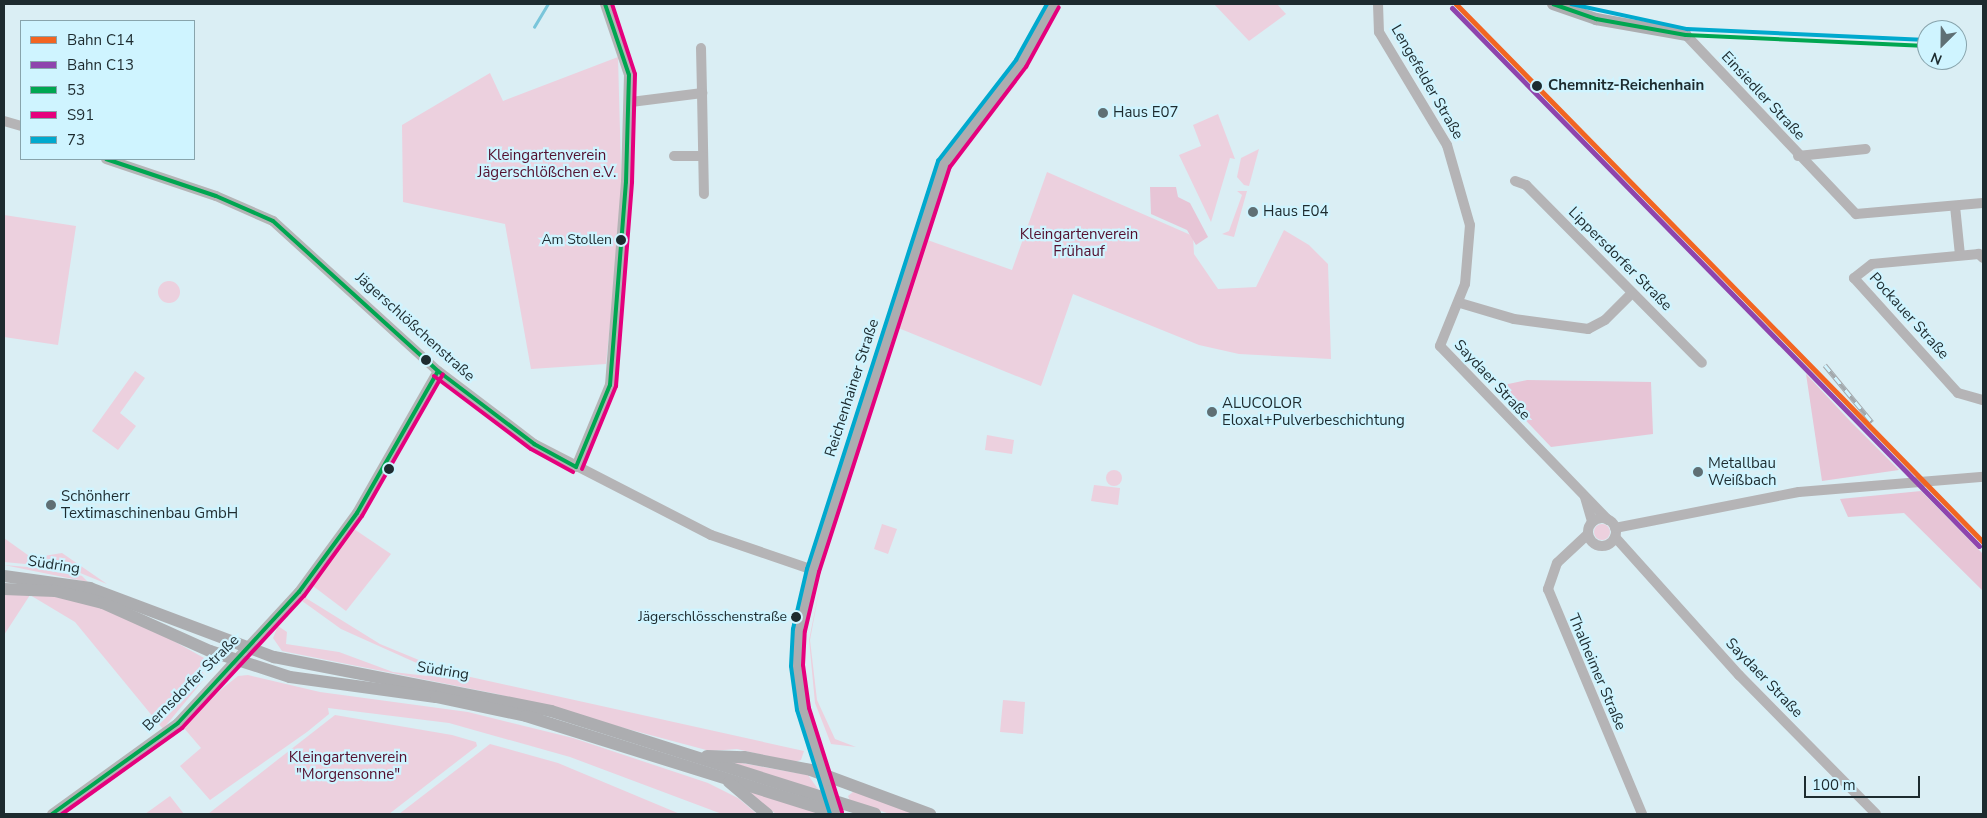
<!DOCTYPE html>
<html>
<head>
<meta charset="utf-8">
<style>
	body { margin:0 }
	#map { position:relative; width:1987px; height:818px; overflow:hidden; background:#daeef4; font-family:"Nunito Sans",sans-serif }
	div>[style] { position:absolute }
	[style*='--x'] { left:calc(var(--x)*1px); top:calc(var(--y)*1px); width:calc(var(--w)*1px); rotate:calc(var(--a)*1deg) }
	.green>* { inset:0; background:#ecd0de }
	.round { border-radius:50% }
	.forest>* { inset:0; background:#e7c5d6 }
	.stream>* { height:2.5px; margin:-1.25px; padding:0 1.25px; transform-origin:1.25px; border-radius:1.25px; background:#79c5da }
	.minor>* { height:10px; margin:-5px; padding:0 5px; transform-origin:5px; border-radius:5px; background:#b5b4b6 }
	.minor>.ring { margin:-5px; padding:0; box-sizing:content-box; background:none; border:10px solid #b5b4b6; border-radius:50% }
	.major>* { height:12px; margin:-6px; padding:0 6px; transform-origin:6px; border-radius:6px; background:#acadb0 }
	.rail>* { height:4.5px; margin-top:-2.25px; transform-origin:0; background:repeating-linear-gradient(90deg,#cff4ff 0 8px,#a3a9ad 0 16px); box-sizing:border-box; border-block:1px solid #a3a9ad }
	.major-bridge>* { height:12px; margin:-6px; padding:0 6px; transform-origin:6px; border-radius:6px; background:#acadb0 }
	.bus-1>* { height:4px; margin:-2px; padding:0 2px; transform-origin:2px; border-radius:2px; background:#00a651 }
	.bus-2>* { height:4px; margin:-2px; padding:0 2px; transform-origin:2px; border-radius:2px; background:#e5007d }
	.bus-3>* { height:4px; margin:-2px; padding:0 2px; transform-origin:2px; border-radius:2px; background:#00a9ce }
	.rail-1>* { height:5px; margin:-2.5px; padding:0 2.5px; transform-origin:2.5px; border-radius:2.5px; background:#f26522 }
	.rail-2>* { height:5px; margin:-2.5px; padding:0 2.5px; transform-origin:2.5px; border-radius:2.5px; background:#8e44ad }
	.dots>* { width:14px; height:14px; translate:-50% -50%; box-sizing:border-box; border:2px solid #cff4ff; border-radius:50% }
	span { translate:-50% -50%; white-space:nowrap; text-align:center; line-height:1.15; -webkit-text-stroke:4.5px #cff4ff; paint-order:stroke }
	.bus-label { font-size:14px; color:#1d2b2f }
	.right { translate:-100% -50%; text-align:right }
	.street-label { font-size:15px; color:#1d2b2f }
	.stop-label { font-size:15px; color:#1d2b2f; font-weight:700 }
	.left { translate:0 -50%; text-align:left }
	.poi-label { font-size:15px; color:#1d2b2f }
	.park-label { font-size:15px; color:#540f2e }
	.frame { position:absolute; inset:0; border:5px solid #1d2b2f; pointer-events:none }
	.legend { position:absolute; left:20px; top:20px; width:175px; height:140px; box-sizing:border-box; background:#cff4ff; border:1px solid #88a4ac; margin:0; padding:6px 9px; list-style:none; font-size:15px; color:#1d2b2f }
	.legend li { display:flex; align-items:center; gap:10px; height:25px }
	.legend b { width:25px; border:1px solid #88a4ac }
	.north { position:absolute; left:1917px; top:20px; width:50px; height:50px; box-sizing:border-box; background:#cff4ff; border:1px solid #88a4ac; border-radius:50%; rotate:203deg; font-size:14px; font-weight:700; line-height:20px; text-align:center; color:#1d2b2f }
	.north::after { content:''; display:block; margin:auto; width:18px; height:22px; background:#5f6f74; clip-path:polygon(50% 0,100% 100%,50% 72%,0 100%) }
	.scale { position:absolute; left:1804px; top:776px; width:116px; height:22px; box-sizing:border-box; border:2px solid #1d2b2f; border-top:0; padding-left:6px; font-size:15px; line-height:18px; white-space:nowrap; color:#1d2b2f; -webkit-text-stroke:4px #cff4ff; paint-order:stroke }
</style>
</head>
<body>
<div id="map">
	<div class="green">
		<div style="clip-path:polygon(1214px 4px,1277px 4px,1286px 14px,1249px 41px)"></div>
		<div style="clip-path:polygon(618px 57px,622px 206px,606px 364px,531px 369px,505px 224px,403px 202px,402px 125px,490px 73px,503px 101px)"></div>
		<div style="clip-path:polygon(1218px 114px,1235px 159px,1230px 158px,1211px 222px,1179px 155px,1201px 146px,1193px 125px)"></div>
		<div style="clip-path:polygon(1259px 149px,1249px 186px,1244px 185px,1237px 177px,1241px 158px)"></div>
		<div style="clip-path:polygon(1047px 172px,1193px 236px,1194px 254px,1218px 289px,1256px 287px,1284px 230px,1309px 245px,1328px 264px,1331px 359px,1239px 354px,1199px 345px,1073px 294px,1041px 386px,891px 325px,919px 237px,1012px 270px)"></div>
		<div style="clip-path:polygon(1237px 191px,1247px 191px,1234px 237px,1222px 234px,1229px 231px,1242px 195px)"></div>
		<div style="clip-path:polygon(4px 215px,76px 226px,58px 345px,4px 337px)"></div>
		<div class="round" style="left:158px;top:281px;width:22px;height:22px"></div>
		<div style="clip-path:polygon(135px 371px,145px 378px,120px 413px,136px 426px,118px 450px,92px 431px)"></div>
		<div style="clip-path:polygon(987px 435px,1014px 440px,1012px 454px,985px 450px)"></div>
		<div class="round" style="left:1106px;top:470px;width:16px;height:16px"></div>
		<div style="clip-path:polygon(1094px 485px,1120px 488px,1118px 505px,1091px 501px)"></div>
		<div style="clip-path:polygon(882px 524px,897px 529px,888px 554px,874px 549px)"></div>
		<div class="round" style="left:1594px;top:524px;width:16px;height:16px"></div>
		<div style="clip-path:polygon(354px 529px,391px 554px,346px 611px,313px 586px)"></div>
		<div style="clip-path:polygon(4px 538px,32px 558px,62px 553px,107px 584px,68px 568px,4px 562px)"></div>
		<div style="clip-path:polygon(4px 565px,63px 570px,82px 576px,88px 582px)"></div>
		<div style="clip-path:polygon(820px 586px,810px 640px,817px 700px,835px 739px,856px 747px,831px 744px,815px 703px,809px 640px)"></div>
		<div style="clip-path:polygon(4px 593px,32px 593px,85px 602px,147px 626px,204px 658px,201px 667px,205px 678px,163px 729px,75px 622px,30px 595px,4px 635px)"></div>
		<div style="clip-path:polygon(301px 595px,380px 644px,448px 672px,804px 751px,801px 760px,794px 762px,737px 749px,710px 751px,497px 694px,282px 651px,273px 638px,278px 626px,287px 632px,286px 644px,339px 652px,393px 672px,427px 676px,430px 669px,341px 629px,298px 598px)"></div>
		<div style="clip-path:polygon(248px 675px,320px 692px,468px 712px,573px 738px,708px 783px,738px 798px,757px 814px,722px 814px,570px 757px,449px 723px,328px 708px,329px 714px,307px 732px,210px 800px,180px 766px,201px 748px,183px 727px,223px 688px,238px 676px)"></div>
		<div style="clip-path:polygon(1003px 700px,1025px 702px,1023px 734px,1000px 732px)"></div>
		<div style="clip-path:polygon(335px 715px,452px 735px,476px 742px,477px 746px,389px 814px,208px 814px)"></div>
		<div style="clip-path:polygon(490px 744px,558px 763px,680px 814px,399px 814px)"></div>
		<div style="clip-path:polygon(725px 760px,808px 775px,818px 789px,817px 792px)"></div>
		<div style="clip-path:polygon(741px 787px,824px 814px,776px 814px)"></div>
		<div style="clip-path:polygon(854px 791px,925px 814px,890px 814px,850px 801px,848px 796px)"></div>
		<div style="clip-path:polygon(170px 796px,184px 814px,145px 814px,152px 809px)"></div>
	</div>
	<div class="forest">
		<div style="clip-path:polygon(1150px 187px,1176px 187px,1178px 197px,1190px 203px,1208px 237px,1196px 245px,1187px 230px,1151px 214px)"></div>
		<div style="clip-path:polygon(1806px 374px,1851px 422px,1899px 470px,1822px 481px)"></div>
		<div style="clip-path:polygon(1527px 380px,1651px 382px,1653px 434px,1551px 447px,1494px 387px)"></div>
		<div style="clip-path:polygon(1921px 491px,1983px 554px,1983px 591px,1904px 513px,1848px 517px,1840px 499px)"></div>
	</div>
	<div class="stream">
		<div style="--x:534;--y:27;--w:27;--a:-59"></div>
	</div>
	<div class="minor">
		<div style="--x:1378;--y:4;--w:28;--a:88"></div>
		<div style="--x:1379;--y:32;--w:132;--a:59"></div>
		<div style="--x:1447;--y:145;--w:83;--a:74"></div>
		<div style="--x:1470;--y:225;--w:59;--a:94.8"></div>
		<div style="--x:1465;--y:284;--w:67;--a:112"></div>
		<div style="--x:1440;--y:346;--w:242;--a:46"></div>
		<div style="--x:1686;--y:35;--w:247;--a:46.5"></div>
		<div style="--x:1856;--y:214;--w:127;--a:-5"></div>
		<div style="--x:701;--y:48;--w:45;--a:88.7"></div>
		<div style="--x:631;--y:102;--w:72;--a:-7.2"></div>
		<div style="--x:702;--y:93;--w:101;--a:88.9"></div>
		<div style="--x:4;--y:121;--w:18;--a:16"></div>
		<div style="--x:674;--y:156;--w:28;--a:0"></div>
		<div style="--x:1798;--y:156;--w:68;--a:-5.9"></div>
		<div style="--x:106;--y:159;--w:116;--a:18.6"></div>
		<div style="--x:216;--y:196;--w:62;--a:23.7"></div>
		<div style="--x:273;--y:221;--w:223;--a:42.3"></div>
		<div style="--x:438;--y:371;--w:121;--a:37.2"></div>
		<div style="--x:534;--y:444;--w:199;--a:27.2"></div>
		<div style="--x:711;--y:535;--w:108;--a:18.9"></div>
		<div style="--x:1515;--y:181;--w:12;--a:20"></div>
		<div style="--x:1526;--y:185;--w:250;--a:45.3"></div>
		<div style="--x:1955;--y:206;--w:49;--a:84.2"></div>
		<div style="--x:1983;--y:258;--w:6;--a:-135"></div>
		<div style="--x:1979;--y:254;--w:107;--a:174.7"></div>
		<div style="--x:1872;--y:264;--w:23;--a:142"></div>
		<div style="--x:1854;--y:278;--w:155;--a:47.9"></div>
		<div style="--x:1958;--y:393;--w:26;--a:16"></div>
		<div style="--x:1460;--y:303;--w:56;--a:16.5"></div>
		<div style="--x:1514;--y:319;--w:75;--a:7.7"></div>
		<div style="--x:1588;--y:329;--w:19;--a:-28"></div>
		<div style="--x:1605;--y:320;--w:38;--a:-45"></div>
		<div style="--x:576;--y:467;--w:89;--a:-67.5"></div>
		<div style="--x:610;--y:385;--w:204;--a:-85.5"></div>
		<div style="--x:626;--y:182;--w:107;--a:-88.4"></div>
		<div style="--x:629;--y:75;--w:75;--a:-108.7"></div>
		<div style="--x:1585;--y:497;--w:26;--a:74"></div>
		<div class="ring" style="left:1588px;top:518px;width:18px;height:18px"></div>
		<div style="--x:1615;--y:528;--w:187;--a:-11.1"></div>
		<div style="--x:1799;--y:492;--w:185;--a:-4.7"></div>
		<div style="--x:1588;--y:534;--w:42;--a:136.9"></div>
		<div style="--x:1557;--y:563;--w:28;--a:109"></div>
		<div style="--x:1548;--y:589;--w:244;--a:67.3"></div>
		<div style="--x:1615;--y:537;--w:186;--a:48.1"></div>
		<div style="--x:1739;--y:675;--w:195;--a:45.4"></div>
		<div style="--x:52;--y:814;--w:155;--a:-35.8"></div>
		<div style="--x:178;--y:723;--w:178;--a:-47.3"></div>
		<div style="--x:299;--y:592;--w:98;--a:-53.7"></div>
		<div style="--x:357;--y:513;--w:163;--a:-60.3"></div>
	</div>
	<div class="major">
		<div style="--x:1553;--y:4;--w:46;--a:19.2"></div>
		<div style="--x:1596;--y:19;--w:91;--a:10.1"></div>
		<div style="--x:4;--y:576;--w:87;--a:7.9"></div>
		<div style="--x:90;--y:588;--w:197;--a:20.6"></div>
		<div style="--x:274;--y:657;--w:282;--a:11"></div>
		<div style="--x:551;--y:711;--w:340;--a:17.6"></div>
		<div style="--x:4;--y:589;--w:51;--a:2.2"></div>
		<div style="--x:55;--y:591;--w:49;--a:14"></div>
		<div style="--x:103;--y:603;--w:117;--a:24.2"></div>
		<div style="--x:210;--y:651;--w:84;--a:18"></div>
		<div style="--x:290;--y:677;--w:147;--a:7.8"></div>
		<div style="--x:436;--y:697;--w:92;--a:11.9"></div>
		<div style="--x:526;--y:716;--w:327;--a:17.4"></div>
		<div style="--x:707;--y:756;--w:37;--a:2"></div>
		<div style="--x:744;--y:757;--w:68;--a:11"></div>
		<div style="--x:811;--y:770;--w:127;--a:20.3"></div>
		<div style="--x:729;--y:782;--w:50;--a:40.1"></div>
		<div style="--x:830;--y:791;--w:86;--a:-108.2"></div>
		<div style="--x:803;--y:709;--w:44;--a:-97.8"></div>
		<div style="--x:797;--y:665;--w:35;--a:-87"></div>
		<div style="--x:799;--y:630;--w:62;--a:-76.9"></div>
		<div style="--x:813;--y:570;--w:427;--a:-72.1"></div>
		<div style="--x:944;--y:164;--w:127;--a:-52.7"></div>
		<div style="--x:1021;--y:63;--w:68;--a:-60.8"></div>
	</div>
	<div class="rail">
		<div style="--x:1825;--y:365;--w:74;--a:50.5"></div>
	</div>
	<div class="major-bridge">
		<div style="--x:830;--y:791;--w:24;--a:75"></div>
	</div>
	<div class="bus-1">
		<div style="--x:1553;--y:4;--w:46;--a:19.2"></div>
		<div style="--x:1596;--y:19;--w:91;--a:10.1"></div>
		<div style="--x:1686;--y:35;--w:241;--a:2.6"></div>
		<div style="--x:106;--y:159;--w:116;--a:18.6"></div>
		<div style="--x:216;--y:196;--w:62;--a:23.7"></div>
		<div style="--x:273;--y:221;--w:223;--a:42.3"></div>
		<div style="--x:438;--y:371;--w:121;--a:37.2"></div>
		<div style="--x:534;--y:444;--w:48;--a:28.7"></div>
		<div style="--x:576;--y:467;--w:89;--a:-67.5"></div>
		<div style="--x:610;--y:385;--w:204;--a:-85.5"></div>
		<div style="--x:626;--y:182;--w:107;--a:-88.4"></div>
		<div style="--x:629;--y:75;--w:75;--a:-108.7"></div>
		<div style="--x:52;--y:814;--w:155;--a:-35.8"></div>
		<div style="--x:178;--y:723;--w:178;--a:-47.3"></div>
		<div style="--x:299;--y:592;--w:98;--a:-53.7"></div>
		<div style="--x:357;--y:513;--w:163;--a:-60.3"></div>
	</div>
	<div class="bus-2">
		<div style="--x:434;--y:376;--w:121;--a:37"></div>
		<div style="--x:531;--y:449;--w:48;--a:28.7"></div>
		<div style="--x:582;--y:469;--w:90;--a:-67.7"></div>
		<div style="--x:616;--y:386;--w:205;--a:-85.5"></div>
		<div style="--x:632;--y:182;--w:108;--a:-88.4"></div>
		<div style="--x:635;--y:74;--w:74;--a:-108.2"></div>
		<div style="--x:842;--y:812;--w:109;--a:-107.6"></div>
		<div style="--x:809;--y:708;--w:43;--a:-97.9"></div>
		<div style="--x:803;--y:665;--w:34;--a:-87"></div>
		<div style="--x:805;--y:631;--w:61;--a:-76.7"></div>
		<div style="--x:819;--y:572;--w:426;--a:-72.1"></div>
		<div style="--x:950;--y:167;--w:126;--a:-52.8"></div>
		<div style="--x:1026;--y:67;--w:68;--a:-61.2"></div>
		<div style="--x:62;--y:814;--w:148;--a:-35.6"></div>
		<div style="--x:182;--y:728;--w:180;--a:-47.3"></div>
		<div style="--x:304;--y:596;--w:99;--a:-54.1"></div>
		<div style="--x:362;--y:516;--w:163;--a:-60.3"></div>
	</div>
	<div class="bus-3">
		<div style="--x:1571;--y:4;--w:119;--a:12.2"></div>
		<div style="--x:1687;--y:29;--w:240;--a:2.6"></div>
		<div style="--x:830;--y:814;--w:109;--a:-107.6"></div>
		<div style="--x:797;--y:710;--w:44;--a:-97.8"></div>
		<div style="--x:791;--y:666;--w:37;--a:-87"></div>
		<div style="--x:793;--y:629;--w:62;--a:-76.9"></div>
		<div style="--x:807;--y:569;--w:429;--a:-72.2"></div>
		<div style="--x:938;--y:161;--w:128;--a:-52.3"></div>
		<div style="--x:1016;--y:60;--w:64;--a:-61"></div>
	</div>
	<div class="rail-1">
		<div style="--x:1456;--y:4;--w:753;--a:45.59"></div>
	</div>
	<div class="rail-2">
		<div style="--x:1452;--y:8;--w:753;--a:45.59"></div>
	</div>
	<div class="dots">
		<div style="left:1537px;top:86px;background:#1d2b2f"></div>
		<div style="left:1103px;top:113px;background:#5f6f74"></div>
		<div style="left:1253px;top:212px;background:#5f6f74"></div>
		<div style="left:621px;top:240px;background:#1d2b2f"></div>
		<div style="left:426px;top:360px;background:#1d2b2f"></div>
		<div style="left:1212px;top:412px;background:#5f6f74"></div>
		<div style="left:389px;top:469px;background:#1d2b2f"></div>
		<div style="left:1698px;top:472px;background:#5f6f74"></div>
		<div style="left:51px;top:505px;background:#5f6f74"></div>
		<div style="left:796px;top:617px;background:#1d2b2f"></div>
	</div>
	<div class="bus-label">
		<span class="right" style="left:612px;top:240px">Am Stollen</span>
		<span class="right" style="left:787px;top:617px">Jägerschlösschenstraße</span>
	</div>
	<div class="street-label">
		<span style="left:1427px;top:82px;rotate:60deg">Lengefelder Straße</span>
		<span style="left:1763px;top:96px;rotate:47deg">Einsiedler Straße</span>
		<span style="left:1620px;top:259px;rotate:45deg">Lippersdorfer Straße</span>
		<span style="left:1909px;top:316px;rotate:48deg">Pockauer Straße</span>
		<span style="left:415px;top:327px;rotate:42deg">Jägerschlößchenstraße</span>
		<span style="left:1492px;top:380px;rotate:47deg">Saydaer Straße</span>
		<span style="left:852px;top:388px;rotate:-72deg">Reichenhainer Straße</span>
		<span style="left:54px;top:565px;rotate:9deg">Südring</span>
		<span style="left:443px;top:671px;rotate:9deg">Südring</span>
		<span style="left:1597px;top:672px;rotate:67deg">Thalheimer Straße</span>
		<span style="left:1764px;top:678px;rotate:46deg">Saydaer Straße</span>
		<span style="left:191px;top:683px;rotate:-45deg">Bernsdorfer Straße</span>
	</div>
	<div class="stop-label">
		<span class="left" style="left:1548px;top:86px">Chemnitz-Reichenhain</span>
	</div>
	<div class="poi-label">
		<span class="left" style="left:1113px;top:113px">Haus E07</span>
		<span class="left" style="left:1263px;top:212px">Haus E04</span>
		<span class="left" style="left:1222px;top:412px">ALUCOLOR<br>Eloxal+Pulverbeschichtung</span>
		<span class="left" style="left:1708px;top:472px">Metallbau<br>Weißbach</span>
		<span class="left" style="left:61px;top:505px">Schönherr<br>Textimaschinenbau GmbH</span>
	</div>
	<div class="park-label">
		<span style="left:547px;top:164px">Kleingartenverein<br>Jägerschlößchen e.V.</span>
		<span style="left:1079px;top:243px">Kleingartenverein<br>Frühauf</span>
		<span style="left:348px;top:766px">Kleingartenverein<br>"Morgensonne"</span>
	</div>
	<div class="frame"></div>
	<ul class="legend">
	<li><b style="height:6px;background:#f26522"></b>Bahn C14</li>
	<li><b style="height:6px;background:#8e44ad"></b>Bahn C13</li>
	<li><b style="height:6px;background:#00a651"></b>53</li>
	<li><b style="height:6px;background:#e5007d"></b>S91</li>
	<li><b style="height:6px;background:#00a9ce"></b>73</li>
	</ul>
	<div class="north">N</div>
	<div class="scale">100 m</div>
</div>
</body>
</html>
